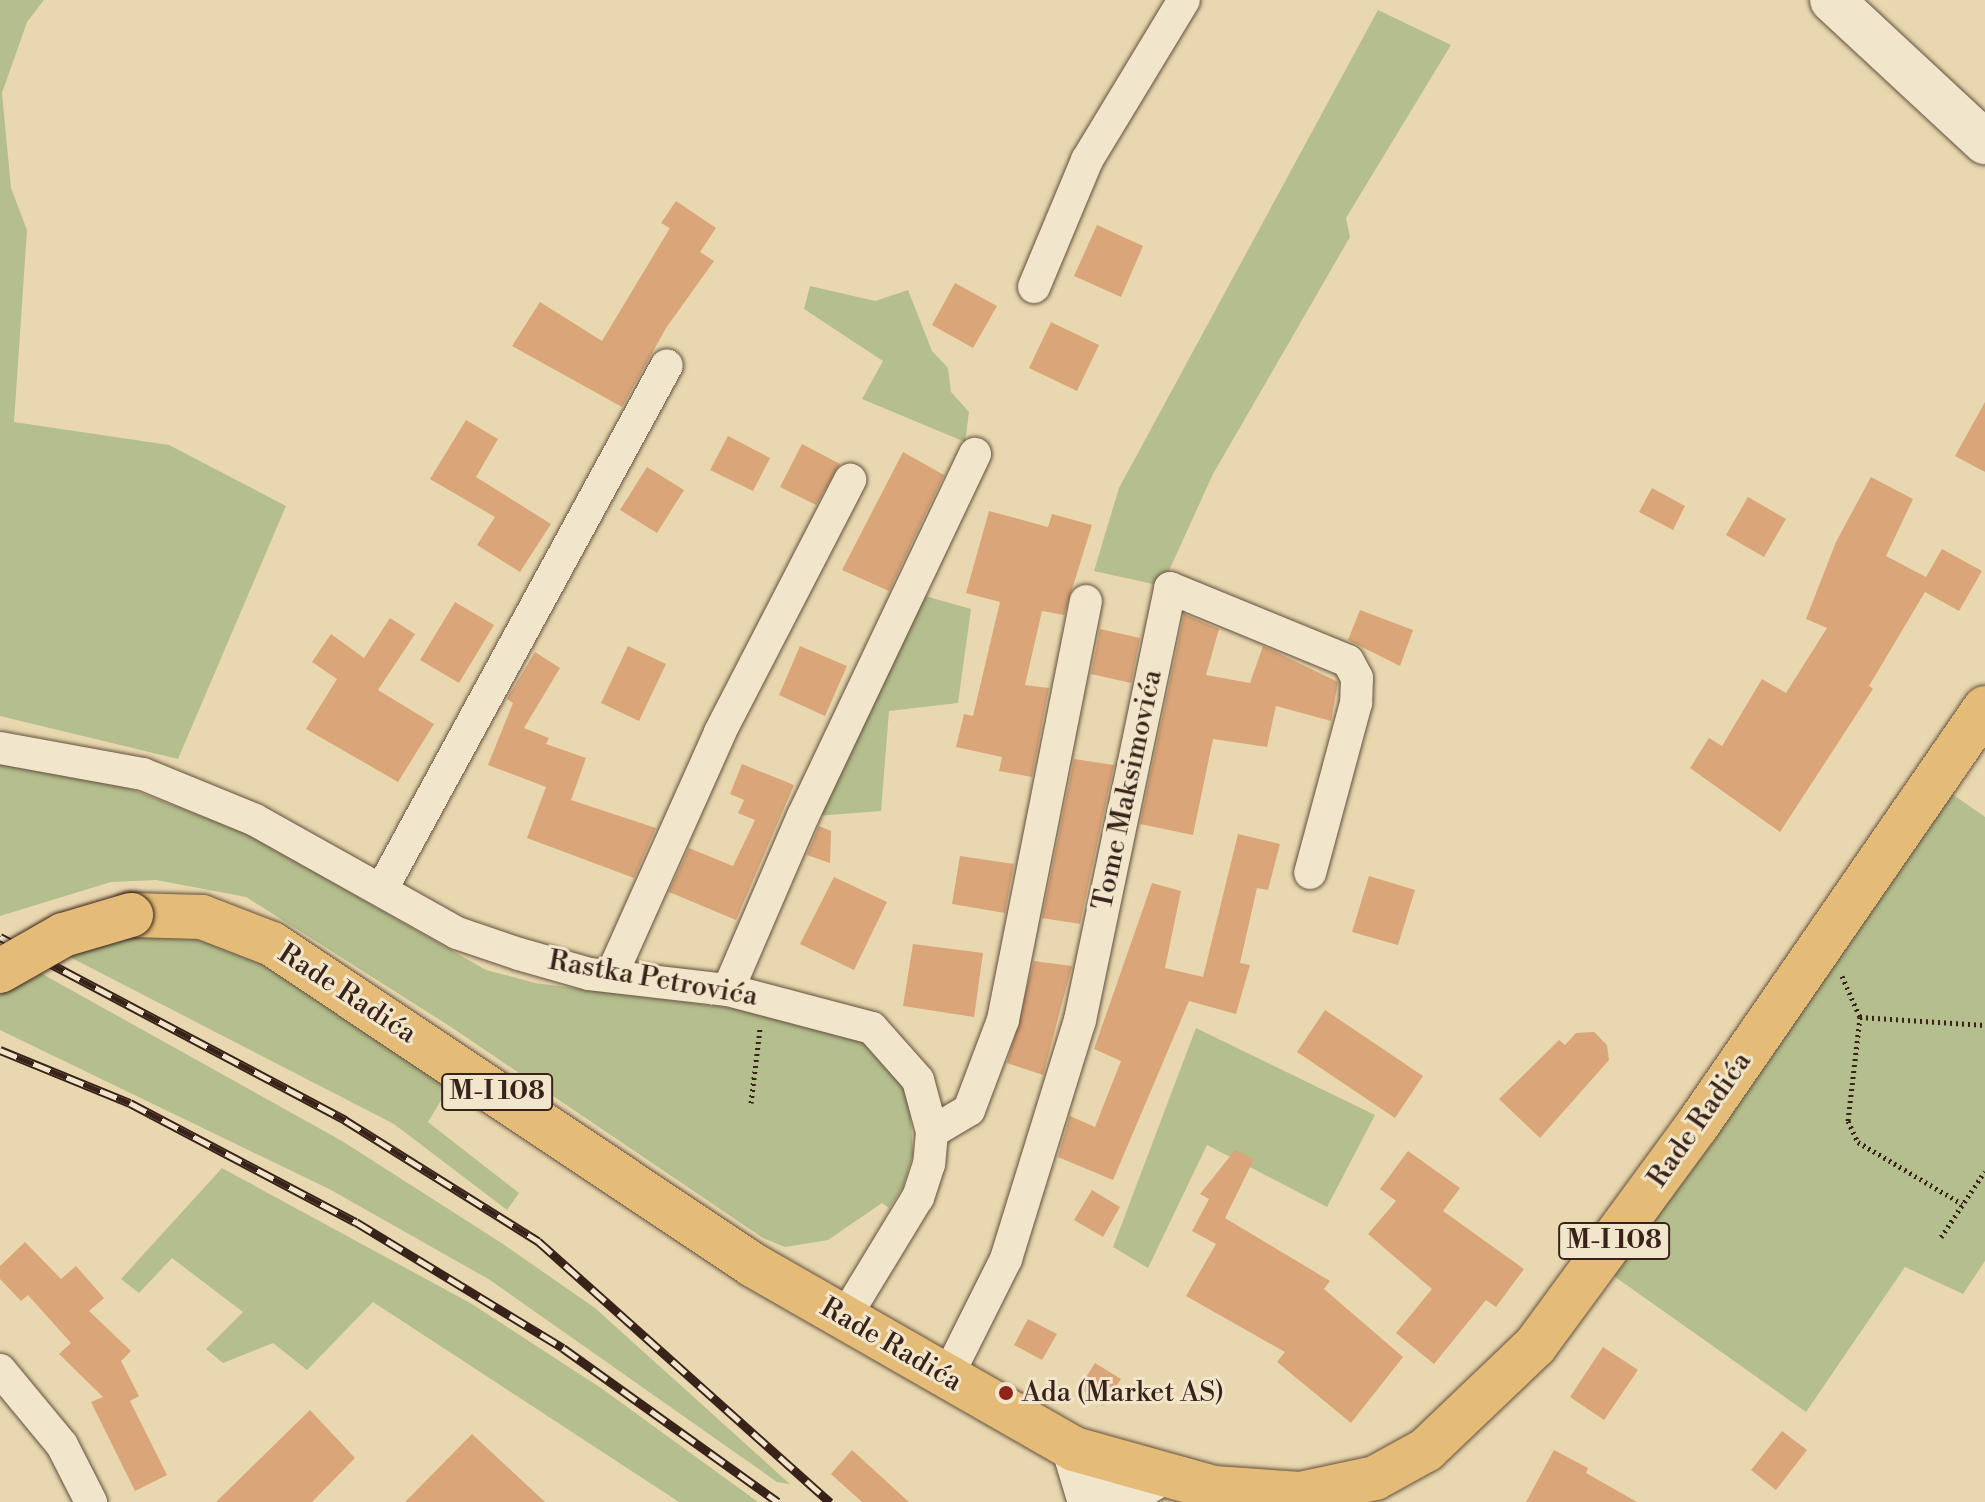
<!DOCTYPE html>
<html>
<head>
<meta charset="utf-8">
<style>
	body { margin:0 }
	#map { position:relative; width:1985px; height:1502px; overflow:hidden; background:#e9d8af; font-family:"Libre Bodoni",serif }
	div>[style] { position:absolute }
	[style*='--x'] { left:calc(var(--x)*1px); top:calc(var(--y)*1px); width:calc(var(--w)*1px); rotate:calc(var(--a)*1deg) }
	.green>* { inset:0; background:#b4bf8d }
	.building>* { inset:0; background:#daa578 }
	.path>* { height:5px; margin-top:-2.5px; transform-origin:0; background:repeating-linear-gradient(90deg,#38221a 0 2px,transparent 0 6px) }
	.roads { filter:drop-shadow(0 0 2px #64503f) drop-shadow(0 0 2px #64503f) }
	.street>* { height:32px; margin:-16px; padding:0 16px; transform-origin:16px; border-radius:16px; background:#f1e6cb }
	.secondary>* { height:44px; margin:-22px; padding:0 22px; transform-origin:22px; border-radius:22px; background:#f1e6cb }
	.primary>* { height:44px; margin:-22px; padding:0 22px; transform-origin:22px; border-radius:22px; background:#e4bc78 }
	.rail>* { height:9px; margin-top:-4.5px; transform-origin:0; background:repeating-linear-gradient(90deg,#f1e6cb 0 18px,#38221a 0 36px); box-sizing:border-box; border-block:2px solid #38221a }
	.bridges { filter:drop-shadow(0 0 2px #38221a) drop-shadow(0 0 2px #38221a) }
	.primary-bridge>* { height:44px; margin:-22px; padding:0 22px; transform-origin:22px; border-radius:22px; background:#e4bc78 }
	.dots>* { width:22px; height:22px; translate:-50% -50%; box-sizing:border-box; border:4px solid #f1e6cb; border-radius:50% }
	span { translate:-50% -50%; white-space:nowrap; text-align:center; line-height:1.15; -webkit-text-stroke:6px #f1e6cb; paint-order:stroke }
	.shield-label span { padding:2px 6px; background:#f1e6cb; border:2px solid; border-radius:6px; -webkit-text-stroke-width:0 }
	.shield-label { font-size:26px; color:#38221a; font-weight:700 }
	.street-label { font-size:28px; color:#38221a }
	.poi-label { font-size:28px; color:#38221a }
	.left { translate:0 -50%; text-align:left }
</style>
</head>
<body>
<div id="map">
	<div class="green">
		<div style="clip-path:polygon(0 0,44px 0,27px 22px,2px 93px,11px 188px,27px 230px,14px 422px,169px 445px,286px 506px,178px 759px,0 716px)"></div>
		<div style="clip-path:polygon(1378px 10px,1451px 45px,1346px 218px,1350px 237px,1213px 474px,1162px 586px,1094px 571px,1119px 488px)"></div>
		<div style="clip-path:polygon(810px 286px,875px 301px,908px 290px,932px 351px,948px 368px,951px 392px,969px 412px,965px 442px,862px 399px,883px 361px,804px 309px)"></div>
		<div style="clip-path:polygon(915px 593px,971px 609px,958px 703px,889px 711px,881px 811px,815px 816px)"></div>
		<div style="clip-path:polygon(0 764px,117px 784px,246px 833px,486px 970px,535px 983px,764px 1012px,855px 1038px,877px 1052px,909px 1094px,913px 1154px,903px 1187px,889px 1208px,882px 1203px,828px 1240px,785px 1247px,763px 1238px,451px 1027px,246px 897px,156px 880px,111px 882px,0 916px)"></div>
		<div style="clip-path:polygon(1948px 791px,1985px 817px,1985px 1261px,1963px 1294px,1905px 1267px,1806px 1412px,1611px 1274px)"></div>
		<div style="clip-path:polygon(124px 934px,219px 938px,454px 1079px,428px 1122px,519px 1193px,507px 1210px,394px 1124px,64px 954px)"></div>
		<div style="clip-path:polygon(37px 971px,342px 1141px,500px 1242px,595px 1308px,790px 1484px,777px 1482px,490px 1280px,331px 1190px,0 1030px,0 995px)"></div>
		<div style="clip-path:polygon(1196px 1028px,1375px 1115px,1327px 1207px,1207px 1145px,1148px 1268px,1113px 1247px)"></div>
		<div style="clip-path:polygon(222px 1168px,472px 1304px,601px 1388px,758px 1502px,679px 1502px,373px 1302px,307px 1370px,273px 1343px,223px 1363px,206px 1349px,243px 1312px,172px 1258px,139px 1293px,121px 1279px)"></div>
	</div>
	<div class="building">
		<div style="clip-path:polygon(676px 201px,716px 228px,700px 252px,714px 261px,666px 328px,622px 407px,512px 346px,540px 302px,602px 341px,670px 228px,661px 223px)"></div>
		<div style="clip-path:polygon(1097px 225px,1143px 246px,1121px 297px,1074px 276px)"></div>
		<div style="clip-path:polygon(955px 283px,997px 306px,973px 348px,932px 325px)"></div>
		<div style="clip-path:polygon(1051px 322px,1099px 345px,1077px 391px,1029px 368px)"></div>
		<div style="clip-path:polygon(1985px 402px,1985px 472px,1955px 456px)"></div>
		<div style="clip-path:polygon(466px 420px,498px 439px,476px 477px,551px 524px,520px 572px,477px 545px,495px 517px,430px 479px)"></div>
		<div style="clip-path:polygon(728px 436px,770px 458px,753px 491px,710px 470px)"></div>
		<div style="clip-path:polygon(802px 444px,840px 464px,816px 505px,780px 487px)"></div>
		<div style="clip-path:polygon(903px 452px,944px 475px,889px 591px,842px 570px)"></div>
		<div style="clip-path:polygon(647px 467px,684px 490px,657px 533px,620px 510px)"></div>
		<div style="clip-path:polygon(1871px 477px,1913px 499px,1886px 556px,1926px 577px,1942px 549px,1982px 571px,1959px 611px,1925px 592px,1869px 686px,1873px 689px,1780px 832px,1690px 768px,1709px 738px,1722px 746px,1762px 679px,1786px 693px,1827px 628px,1806px 619px,1836px 542px)"></div>
		<div style="clip-path:polygon(1652px 488px,1685px 506px,1673px 530px,1639px 512px)"></div>
		<div style="clip-path:polygon(1748px 497px,1786px 519px,1764px 557px,1726px 535px)"></div>
		<div style="clip-path:polygon(989px 511px,1048px 527px,1052px 514px,1092px 525px,1064px 615px,1042px 611px,1025px 685px,1049px 688px,1032px 777px,999px 771px,1002px 757px,956px 747px,964px 714px,973px 716px,1000px 602px,966px 593px)"></div>
		<div style="clip-path:polygon(455px 602px,494px 625px,459px 683px,420px 660px)"></div>
		<div style="clip-path:polygon(1360px 610px,1413px 630px,1400px 666px,1348px 640px)"></div>
		<div style="clip-path:polygon(1184px 614px,1219px 629px,1206px 675px,1250px 683px,1263px 646px,1338px 682px,1331px 721px,1276px 706px,1267px 747px,1213px 739px,1193px 835px,1140px 824px)"></div>
		<div style="clip-path:polygon(390px 618px,415px 634px,378px 690px,434px 724px,398px 782px,306px 729px,337px 679px,312px 662px,331px 634px,364px 658px)"></div>
		<div style="clip-path:polygon(1100px 629px,1140px 638px,1131px 683px,1091px 674px)"></div>
		<div style="clip-path:polygon(628px 646px,666px 664px,639px 721px,601px 703px)"></div>
		<div style="clip-path:polygon(800px 646px,847px 666px,825px 716px,779px 695px)"></div>
		<div style="clip-path:polygon(535px 652px,560px 668px,524px 728px,549px 738px,546px 744px,586px 758px,571px 800px,656px 828px,634px 878px,527px 838px,546px 787px,488px 765px,513px 703px,507px 699px)"></div>
		<div style="clip-path:polygon(1074px 759px,1114px 765px,1080px 924px,1042px 918px)"></div>
		<div style="clip-path:polygon(742px 764px,794px 785px,736px 920px,669px 892px,689px 848px,733px 866px,755px 820px,738px 813px,744px 800px,730px 794px)"></div>
		<div style="clip-path:polygon(819px 826px,831px 831px,830px 863px,807px 855px)"></div>
		<div style="clip-path:polygon(1238px 834px,1280px 844px,1268px 890px,1257px 888px,1240px 963px,1250px 965px,1236px 1014px,1189px 1001px,1113px 1180px,1058px 1157px,1070px 1116px,1095px 1127px,1121px 1061px,1094px 1049px,1152px 883px,1181px 891px,1165px 968px,1203px 977px)"></div>
		<div style="clip-path:polygon(960px 856px,1014px 864px,1005px 913px,952px 904px)"></div>
		<div style="clip-path:polygon(1369px 876px,1415px 890px,1398px 945px,1352px 932px)"></div>
		<div style="clip-path:polygon(834px 877px,887px 902px,854px 970px,800px 944px)"></div>
		<div style="clip-path:polygon(913px 944px,983px 953px,974px 1017px,903px 1006px)"></div>
		<div style="clip-path:polygon(1034px 961px,1072px 966px,1043px 1075px,1007px 1063px)"></div>
		<div style="clip-path:polygon(1325px 1010px,1423px 1076px,1395px 1118px,1297px 1052px)"></div>
		<div style="clip-path:polygon(1594px 1032px,1607px 1045px,1609px 1060px,1540px 1138px,1499px 1099px,1559px 1040px,1565px 1045px,1576px 1033px)"></div>
		<div style="clip-path:polygon(1235px 1150px,1254px 1159px,1225px 1218px,1330px 1281px,1324px 1289px,1403px 1357px,1351px 1423px,1277px 1362px,1285px 1352px,1186px 1296px,1216px 1244px,1192px 1231px,1209px 1199px,1200px 1194px)"></div>
		<div style="clip-path:polygon(1408px 1151px,1460px 1188px,1443px 1211px,1524px 1269px,1496px 1307px,1486px 1300px,1434px 1364px,1396px 1333px,1432px 1289px,1368px 1234px,1396px 1201px,1380px 1189px)"></div>
		<div style="clip-path:polygon(1092px 1190px,1120px 1207px,1103px 1237px,1074px 1220px)"></div>
		<div style="clip-path:polygon(25px 1242px,61px 1279px,76px 1266px,104px 1298px,89px 1311px,131px 1351px,121px 1361px,139px 1396px,130px 1401px,167px 1475px,135px 1491px,91px 1402px,103px 1397px,59px 1354px,71px 1343px,28px 1295px,21px 1301px,0 1279px,0 1266px)"></div>
		<div style="clip-path:polygon(1028px 1319px,1057px 1334px,1042px 1360px,1014px 1345px)"></div>
		<div style="clip-path:polygon(1603px 1347px,1638px 1370px,1604px 1420px,1570px 1397px)"></div>
		<div style="clip-path:polygon(1095px 1363px,1121px 1379px,1104px 1405px,1079px 1388px)"></div>
		<div style="clip-path:polygon(310px 1410px,355px 1458px,312px 1502px,216px 1502px)"></div>
		<div style="clip-path:polygon(1782px 1431px,1807px 1450px,1776px 1490px,1751px 1470px)"></div>
		<div style="clip-path:polygon(472px 1434px,545px 1502px,405px 1502px)"></div>
		<div style="clip-path:polygon(852px 1450px,909px 1502px,862px 1502px,831px 1474px)"></div>
		<div style="clip-path:polygon(1554px 1450px,1588px 1468px,1586px 1473px,1637px 1502px,1526px 1502px)"></div>
	</div>
	<div class="path">
		<div style="--x:1842;--y:976;--w:45;--a:66.3"></div>
		<div style="--x:1860;--y:1017;--w:105;--a:96.6"></div>
		<div style="--x:1848;--y:1121;--w:23;--a:65"></div>
		<div style="--x:1858;--y:1142;--w:121;--a:30.8"></div>
		<div style="--x:1860;--y:1017;--w:125;--a:3.7"></div>
		<div style="--x:751;--y:1103;--w:75;--a:-83.1"></div>
		<div style="--x:1941;--y:1237;--w:79;--a:-56.3"></div>
	</div>
	<div class="roads">
		<div class="street">
			<div style="--x:1034;--y:287;--w:138;--a:-67.3"></div>
			<div style="--x:1087;--y:160;--w:187;--a:-58.8"></div>
			<div style="--x:0;--y:748;--w:145;--a:10.3"></div>
			<div style="--x:143;--y:774;--w:121;--a:22.3"></div>
			<div style="--x:255;--y:820;--w:231;--a:29.2"></div>
			<div style="--x:457;--y:933;--w:65;--a:18.7"></div>
			<div style="--x:519;--y:954;--w:73;--a:15.9"></div>
			<div style="--x:589;--y:974;--w:140;--a:6.6"></div>
			<div style="--x:728;--y:990;--w:149;--a:14.8"></div>
			<div style="--x:872;--y:1028;--w:69;--a:48.5"></div>
			<div style="--x:918;--y:1080;--w:54;--a:74.9"></div>
			<div style="--x:932;--y:1132;--w:32;--a:95"></div>
			<div style="--x:929;--y:1164;--w:35;--a:108"></div>
			<div style="--x:918;--y:1197;--w:140;--a:121.3"></div>
			<div style="--x:382;--y:889;--w:596;--a:-61.46"></div>
			<div style="--x:612;--y:974;--w:265;--a:-65.9"></div>
			<div style="--x:720;--y:732;--w:284;--a:-62.7"></div>
			<div style="--x:728;--y:990;--w:189;--a:-66.7"></div>
			<div style="--x:803;--y:816;--w:401;--a:-64.6"></div>
			<div style="--x:932;--y:1132;--w:43;--a:-30.7"></div>
			<div style="--x:969;--y:1110;--w:96;--a:-69.3"></div>
			<div style="--x:1003;--y:1020;--w:427;--a:-78.8"></div>
			<div style="--x:0;--y:1370;--w:97;--a:50.4"></div>
			<div style="--x:62;--y:1445;--w:64;--a:63"></div>
			<div style="--x:947;--y:1377;--w:132;--a:-63.4"></div>
			<div style="--x:1006;--y:1259;--w:250;--a:-72.8"></div>
			<div style="--x:1080;--y:1020;--w:441;--a:-78.2"></div>
			<div style="--x:1170;--y:588;--w:192;--a:22.3"></div>
			<div style="--x:1348;--y:661;--w:19;--a:62"></div>
			<div style="--x:1357;--y:678;--w:25;--a:92"></div>
			<div style="--x:1356;--y:703;--w:176;--a:105.1"></div>
		</div>
		<div class="secondary">
			<div style="--x:1832;--y:0;--w:209;--a:42.9"></div>
			<div style="--x:1074;--y:1449;--w:55;--a:73.2"></div>
			<div style="--x:1113;--y:1502;--w:55;--a:-30.8"></div>
		</div>
		<div class="primary">
			<div style="--x:131;--y:915;--w:71;--a:1.6"></div>
			<div style="--x:202;--y:917;--w:75;--a:21.1"></div>
			<div style="--x:272;--y:944;--w:578;--a:33.72"></div>
			<div style="--x:753;--y:1265;--w:370;--a:29.8"></div>
			<div style="--x:1074;--y:1449;--w:145;--a:15.6"></div>
			<div style="--x:1214;--y:1488;--w:86;--a:4"></div>
			<div style="--x:1300;--y:1494;--w:77;--a:-12"></div>
			<div style="--x:1375;--y:1478;--w:58;--a:-28.8"></div>
			<div style="--x:1426;--y:1450;--w:151;--a:-43.7"></div>
			<div style="--x:1535;--y:1346;--w:272;--a:-53.7"></div>
			<div style="--x:1696;--y:1127;--w:509;--a:-55.4"></div>
		</div>
	</div>
	<div class="rail">
		<div style="--x:0;--y:937;--w:391;--a:27.9"></div>
		<div style="--x:345;--y:1120;--w:228;--a:32.1"></div>
		<div style="--x:538;--y:1241;--w:392;--a:41.8"></div>
		<div style="--x:0;--y:1050;--w:140;--a:22.2"></div>
		<div style="--x:130;--y:1103;--w:255;--a:27.8"></div>
		<div style="--x:356;--y:1222;--w:242;--a:31.3"></div>
		<div style="--x:563;--y:1348;--w:264;--a:35.6"></div>
	</div>
	<div class="bridges">
		<div class="primary-bridge">
			<div style="--x:0;--y:971;--w:73;--a:-29.7"></div>
			<div style="--x:63;--y:935;--w:71;--a:-16.4"></div>
		</div>
	</div>
	<div class="dots">
		<div style="left:1006px;top:1393px;background:#8f2418"></div>
	</div>
	<div class="shield-label">
		<span style="left:497px;top:1092px">M-I 108</span>
		<span style="left:1614px;top:1241px">M-I 108</span>
	</div>
	<div class="street-label">
		<span style="left:1128px;top:790px;rotate:-78deg">Tome Maksimovića</span>
		<span style="left:653px;top:979px;rotate:10deg">Rastka Petrovića</span>
		<span style="left:347px;top:994px;rotate:33deg">Rade Radića</span>
		<span style="left:1700px;top:1120px;rotate:-55deg">Rade Radića</span>
		<span style="left:891px;top:1345px;rotate:30deg">Rade Radića</span>
	</div>
	<div class="poi-label">
		<span class="left" style="left:1022px;top:1393px">Ada (Market AS)</span>
	</div>
</div>
</body>
</html>
